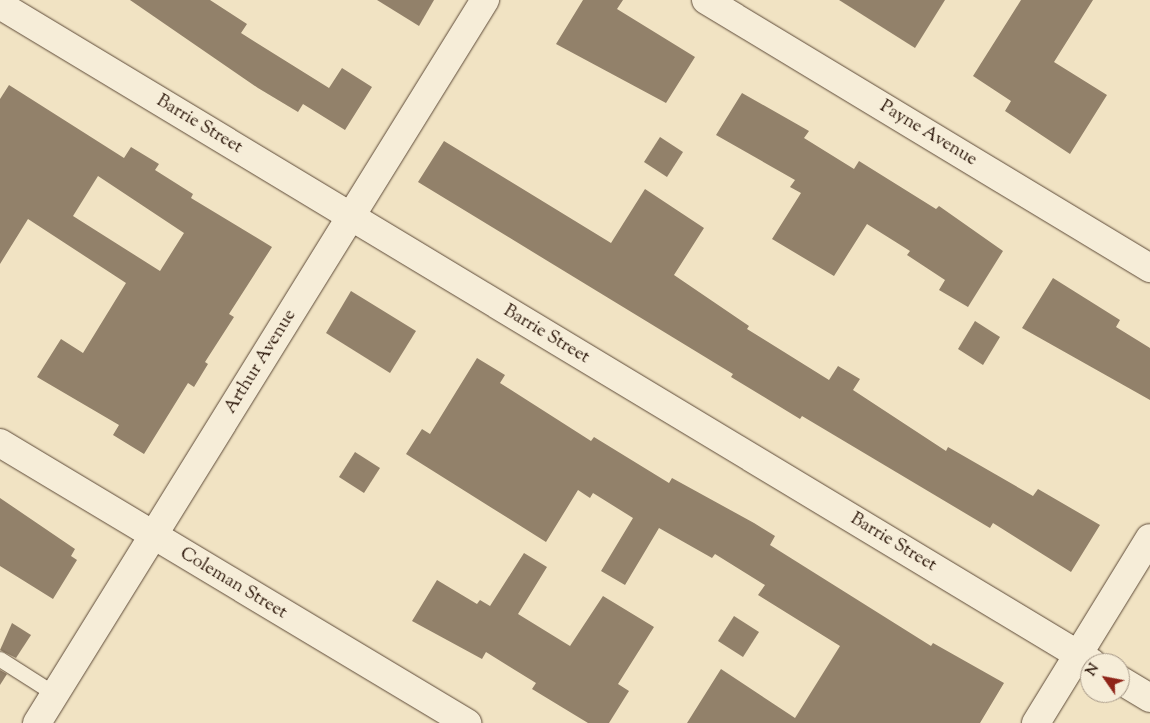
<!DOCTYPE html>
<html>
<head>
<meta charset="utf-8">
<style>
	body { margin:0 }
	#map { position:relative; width:1150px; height:723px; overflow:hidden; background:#f1e3c3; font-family:"Sorts Mill Goudy",serif }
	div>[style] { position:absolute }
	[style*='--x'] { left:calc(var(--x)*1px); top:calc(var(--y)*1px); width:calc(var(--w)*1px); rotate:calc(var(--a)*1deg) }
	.building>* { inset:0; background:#92816a }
	.roads { filter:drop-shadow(0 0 1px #5d4a38) drop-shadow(0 0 1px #5d4a38) }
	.service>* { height:15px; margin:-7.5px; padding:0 7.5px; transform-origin:7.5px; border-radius:7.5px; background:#f6edd8 }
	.minor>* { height:28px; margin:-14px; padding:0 14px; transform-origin:14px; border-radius:14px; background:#f6edd8 }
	span { translate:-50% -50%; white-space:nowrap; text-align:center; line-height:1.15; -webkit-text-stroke:4px #f6edd8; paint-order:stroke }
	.street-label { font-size:18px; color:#2c170a }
	.north { position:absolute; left:1080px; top:653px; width:50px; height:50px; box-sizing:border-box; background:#f6edd8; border:1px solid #a59786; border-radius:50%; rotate:303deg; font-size:14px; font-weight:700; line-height:20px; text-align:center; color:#2c170a }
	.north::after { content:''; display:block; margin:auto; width:18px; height:22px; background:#8f2418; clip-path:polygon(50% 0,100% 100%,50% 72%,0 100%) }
</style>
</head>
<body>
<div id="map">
	<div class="building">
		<div style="clip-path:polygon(130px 0,210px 0,247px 24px,241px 33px,329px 88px,342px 68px,372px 87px,345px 130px,303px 104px,298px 112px,258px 88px)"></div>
		<div style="clip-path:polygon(377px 0,434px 0,419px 26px)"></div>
		<div style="clip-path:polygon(583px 0,623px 0,617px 9px,695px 57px,666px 103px,556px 44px)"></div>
		<div style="clip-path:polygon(839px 0,945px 0,915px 48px)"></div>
		<div style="clip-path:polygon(1021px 0,1093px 0,1054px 62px,1107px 95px,1070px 154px,1005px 111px,1011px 101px,973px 76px)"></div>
		<div style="clip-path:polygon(evenodd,9px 85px,124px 158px,131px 147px,159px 164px,155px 170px,193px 194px,191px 198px,272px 247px,229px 314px,234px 317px,205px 362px,208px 364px,194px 387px,188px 383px,144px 454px,113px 435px,119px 425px,37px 377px,61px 339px,83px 353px,126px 283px,28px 219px,0 264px,0 99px,9px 85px,98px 176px,184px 233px,160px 271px,73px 216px,98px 176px)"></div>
		<div style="clip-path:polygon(742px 93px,809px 131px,804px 138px,854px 169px,859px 161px,936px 209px,939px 206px,1003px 251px,968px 307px,939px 290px,945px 280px,907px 255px,910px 251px,867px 224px,834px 276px,772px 239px,801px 193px,790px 187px,795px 180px,716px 135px)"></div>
		<div style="clip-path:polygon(660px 137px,683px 152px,667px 177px,644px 162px)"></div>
		<div style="clip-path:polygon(444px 141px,611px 243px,645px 189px,704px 228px,674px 275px,749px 326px,747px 329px,829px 380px,838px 366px,860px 379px,853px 390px,946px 451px,948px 447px,1033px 496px,1038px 489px,1100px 525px,1071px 572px,993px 523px,990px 528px,802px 416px,800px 419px,731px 377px,733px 374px,418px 182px)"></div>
		<div style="clip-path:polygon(1053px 278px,1120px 320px,1116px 327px,1150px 348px,1150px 400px,1022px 328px)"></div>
		<div style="clip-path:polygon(351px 291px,416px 331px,390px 373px,326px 333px)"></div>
		<div style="clip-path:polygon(975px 321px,1000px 337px,983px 365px,958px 349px)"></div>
		<div style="clip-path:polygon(477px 358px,505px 375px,500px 383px,591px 441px,594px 437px,669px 483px,672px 478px,754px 523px,775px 536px,770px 545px,931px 646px,933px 643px,1004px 683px,980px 723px,687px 723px,721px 669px,795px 718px,840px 646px,758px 595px,765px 585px,715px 554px,712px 558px,659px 528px,625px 585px,601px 571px,633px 518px,593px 493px,590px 498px,578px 490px,546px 542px,406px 454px,422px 429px,430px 434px)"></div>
		<div style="clip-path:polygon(355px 452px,380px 468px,364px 493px,339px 477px)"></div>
		<div style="clip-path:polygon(0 498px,75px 549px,71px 556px,77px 560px,53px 599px,0 566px)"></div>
		<div style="clip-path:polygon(524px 553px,547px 567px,518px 614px,570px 646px,603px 596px,654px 627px,618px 684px,629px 691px,609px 723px,588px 723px,532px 689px,536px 683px,486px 652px,482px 659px,412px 621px,437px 580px,477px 604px,480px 600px,490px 606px)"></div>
		<div style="clip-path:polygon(734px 616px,759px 632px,743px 657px,718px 641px)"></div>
		<div style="clip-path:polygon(12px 623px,31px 635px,16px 658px,0 650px)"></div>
		<div style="clip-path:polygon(0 670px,7px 674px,0 685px)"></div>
	</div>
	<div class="roads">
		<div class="service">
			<div style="--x:0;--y:659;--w:65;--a:32.5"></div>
		</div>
		<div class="minor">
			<div style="--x:706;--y:0;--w:519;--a:31.12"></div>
			<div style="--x:0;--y:5;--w:1275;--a:31.07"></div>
			<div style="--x:0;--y:443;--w:545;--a:30.95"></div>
			<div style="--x:1120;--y:680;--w:35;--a:31"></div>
			<div style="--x:37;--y:723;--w:851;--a:-58.22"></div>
			<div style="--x:1036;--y:723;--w:217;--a:-58.4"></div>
		</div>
	</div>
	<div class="street-label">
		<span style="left:199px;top:125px;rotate:31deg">Barrie Street</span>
		<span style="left:928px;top:134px;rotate:31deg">Payne Avenue</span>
		<span style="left:546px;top:335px;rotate:31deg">Barrie Street</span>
		<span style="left:261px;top:362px;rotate:-58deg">Arthur Avenue</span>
		<span style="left:893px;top:543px;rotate:31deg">Barrie Street</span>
		<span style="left:233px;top:584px;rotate:31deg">Coleman Street</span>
	</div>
	<div class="north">N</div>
</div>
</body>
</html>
